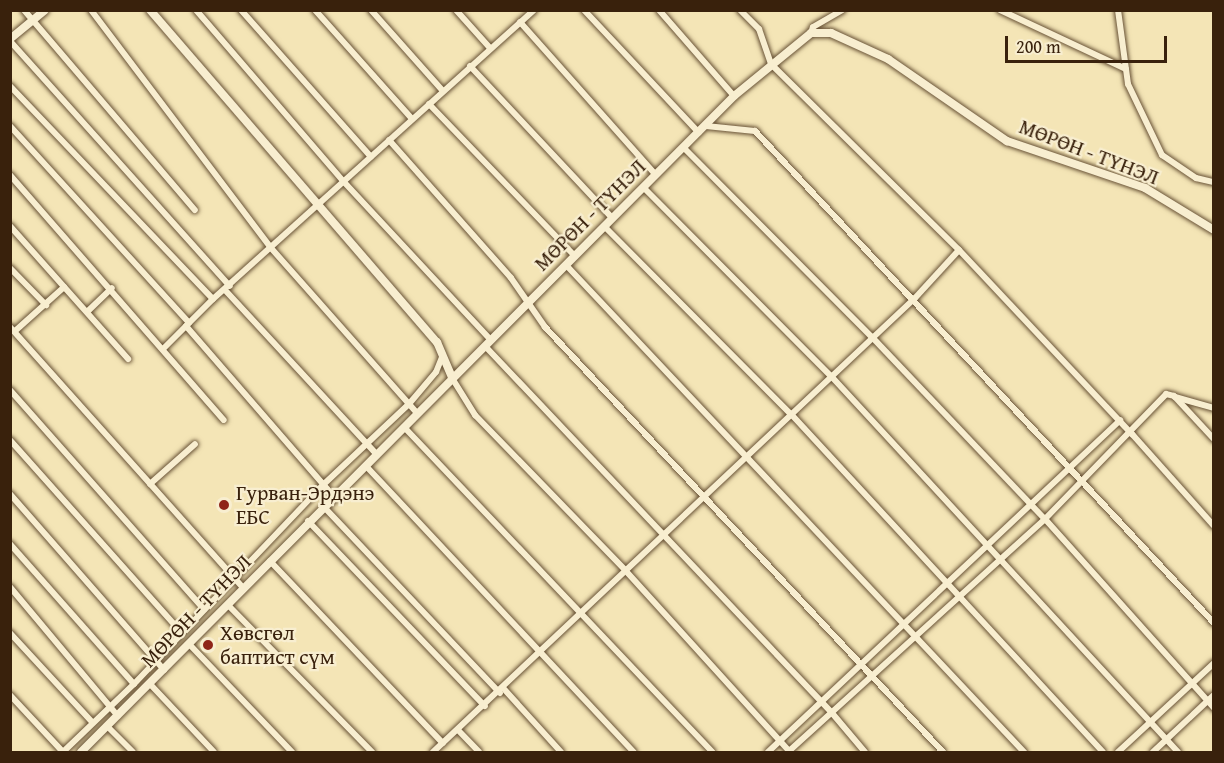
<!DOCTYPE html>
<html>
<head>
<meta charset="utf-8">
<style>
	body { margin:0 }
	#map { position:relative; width:1224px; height:763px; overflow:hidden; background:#f4e5b6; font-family:"Gentium Book Plus",serif }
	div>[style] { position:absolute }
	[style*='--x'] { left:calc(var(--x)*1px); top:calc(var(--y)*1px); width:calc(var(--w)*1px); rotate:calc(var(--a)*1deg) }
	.roads { filter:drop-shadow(0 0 2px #685236) drop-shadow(0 0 2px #685236) }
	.street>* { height:6px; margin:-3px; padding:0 3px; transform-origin:3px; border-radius:3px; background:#f8eed0 }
	.secondary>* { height:8px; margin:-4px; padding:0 4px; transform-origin:4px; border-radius:4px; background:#f8eed0 }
	.dots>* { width:16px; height:16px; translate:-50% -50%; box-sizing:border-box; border:3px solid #f8eed0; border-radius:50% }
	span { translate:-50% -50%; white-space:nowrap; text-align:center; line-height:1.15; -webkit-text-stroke:4.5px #f8eed0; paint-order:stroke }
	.street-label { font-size:21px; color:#39210c }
	.poi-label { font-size:21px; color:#39210c }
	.left { translate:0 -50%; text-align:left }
	.frame { position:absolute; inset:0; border:12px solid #39210c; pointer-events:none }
	.scale { position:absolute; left:1005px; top:36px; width:162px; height:27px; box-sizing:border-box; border:3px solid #39210c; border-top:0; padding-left:8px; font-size:18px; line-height:21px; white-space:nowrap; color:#39210c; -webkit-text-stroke:4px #f8eed0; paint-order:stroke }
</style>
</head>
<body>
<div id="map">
	<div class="roads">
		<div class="street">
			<div style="--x:24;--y:10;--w:263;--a:49.5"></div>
			<div style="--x:91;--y:10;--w:298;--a:52.9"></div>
			<div style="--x:271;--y:248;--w:220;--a:48.5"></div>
			<div style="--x:196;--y:10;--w:227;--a:49.3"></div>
			<div style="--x:344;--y:182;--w:216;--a:47.1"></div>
			<div style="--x:241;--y:10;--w:196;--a:48.5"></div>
			<div style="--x:315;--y:10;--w:146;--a:48.3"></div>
			<div style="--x:371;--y:10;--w:108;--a:48.4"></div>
			<div style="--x:456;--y:10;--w:51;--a:48.2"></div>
			<div style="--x:584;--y:10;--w:168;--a:46.9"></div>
			<div style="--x:659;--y:10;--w:114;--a:48.9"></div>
			<div style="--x:740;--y:10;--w:27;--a:45"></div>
			<div style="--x:759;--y:29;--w:37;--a:71"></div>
			<div style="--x:771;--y:64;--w:264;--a:44.7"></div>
			<div style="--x:959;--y:250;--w:253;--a:46.8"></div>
			<div style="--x:1132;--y:434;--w:123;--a:48.3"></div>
			<div style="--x:1000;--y:10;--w:139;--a:25.1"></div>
			<div style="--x:1118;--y:10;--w:75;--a:82.3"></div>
			<div style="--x:1128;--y:84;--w:79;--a:64.4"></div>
			<div style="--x:1162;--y:155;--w:41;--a:34.1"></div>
			<div style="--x:1196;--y:178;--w:18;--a:13"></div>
			<div style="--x:520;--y:22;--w:203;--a:48.4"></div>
			<div style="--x:811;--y:33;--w:6;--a:-72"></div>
			<div style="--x:813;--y:27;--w:34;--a:-30"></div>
			<div style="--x:10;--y:41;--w:329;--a:48.1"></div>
			<div style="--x:470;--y:66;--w:208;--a:46.9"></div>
			<div style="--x:10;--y:86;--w:294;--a:46.4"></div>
			<div style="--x:429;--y:104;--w:211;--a:46.2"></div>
			<div style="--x:10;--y:126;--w:266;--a:47.7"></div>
			<div style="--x:706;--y:126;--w:49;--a:5.8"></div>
			<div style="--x:755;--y:131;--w:673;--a:46.99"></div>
			<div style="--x:389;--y:140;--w:184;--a:48.5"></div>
			<div style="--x:511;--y:278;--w:60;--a:55.2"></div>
			<div style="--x:545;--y:327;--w:582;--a:46.88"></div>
			<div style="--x:683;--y:147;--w:268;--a:45.2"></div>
			<div style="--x:872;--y:337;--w:251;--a:46.5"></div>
			<div style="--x:1045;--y:519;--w:254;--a:48.2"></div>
			<div style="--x:10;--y:175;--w:325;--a:48.9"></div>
			<div style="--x:643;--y:187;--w:267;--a:45.2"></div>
			<div style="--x:831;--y:376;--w:512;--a:47.3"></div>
			<div style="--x:10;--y:226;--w:178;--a:48.4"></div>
			<div style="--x:604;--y:226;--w:265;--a:45.2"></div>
			<div style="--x:791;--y:414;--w:460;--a:47.3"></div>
			<div style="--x:566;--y:265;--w:669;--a:46.76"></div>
			<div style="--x:10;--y:268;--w:52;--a:45.8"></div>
			<div style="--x:225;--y:290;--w:224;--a:47.3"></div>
			<div style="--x:88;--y:311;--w:33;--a:-44"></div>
			<div style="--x:186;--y:326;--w:226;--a:49.1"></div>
			<div style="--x:10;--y:327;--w:350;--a:48.2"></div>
			<div style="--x:15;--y:331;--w:66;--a:-41.9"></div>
			<div style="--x:485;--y:346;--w:505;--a:46.6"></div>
			<div style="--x:832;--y:713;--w:51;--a:49.8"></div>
			<div style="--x:164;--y:348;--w:69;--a:-45"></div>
			<div style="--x:213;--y:299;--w:432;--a:-42"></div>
			<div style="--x:452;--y:378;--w:44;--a:58.1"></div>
			<div style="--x:475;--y:415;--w:216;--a:45.9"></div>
			<div style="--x:625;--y:570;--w:246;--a:47.8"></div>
			<div style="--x:10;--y:390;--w:293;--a:48.5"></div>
			<div style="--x:1175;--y:397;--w:41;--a:15.8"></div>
			<div style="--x:404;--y:427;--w:448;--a:46.5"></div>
			<div style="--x:10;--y:440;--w:257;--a:48.3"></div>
			<div style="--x:366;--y:466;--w:392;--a:46.9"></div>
			<div style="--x:150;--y:484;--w:60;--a:-41.6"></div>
			<div style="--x:10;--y:494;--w:234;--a:48.8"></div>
			<div style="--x:324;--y:507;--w:256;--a:46.6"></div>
			<div style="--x:308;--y:521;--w:256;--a:46.3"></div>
			<div style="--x:10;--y:544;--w:187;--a:48.5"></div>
			<div style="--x:270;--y:561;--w:251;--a:46.5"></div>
			<div style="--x:10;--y:587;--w:168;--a:50.1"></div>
			<div style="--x:228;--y:605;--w:206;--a:45.6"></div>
			<div style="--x:10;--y:633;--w:121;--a:47.3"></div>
			<div style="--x:190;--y:645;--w:148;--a:46.4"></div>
			<div style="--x:150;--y:684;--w:93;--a:46.7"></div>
			<div style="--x:504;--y:689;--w:85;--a:47.9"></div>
			<div style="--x:10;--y:695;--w:78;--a:47.1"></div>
			<div style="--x:63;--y:752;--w:98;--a:-43.8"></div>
			<div style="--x:134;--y:684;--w:276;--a:-46.5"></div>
			<div style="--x:324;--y:484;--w:117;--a:-43.3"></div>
			<div style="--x:409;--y:404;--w:42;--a:-49.8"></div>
			<div style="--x:436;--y:372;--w:18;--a:-68"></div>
			<div style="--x:108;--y:727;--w:35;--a:45"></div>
			<div style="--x:458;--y:730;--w:30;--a:46"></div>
			<div style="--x:433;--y:752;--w:662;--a:-43.29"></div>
			<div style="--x:915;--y:298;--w:65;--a:-47.5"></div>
			<div style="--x:768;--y:752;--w:484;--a:-43.3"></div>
			<div style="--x:788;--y:752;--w:347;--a:-42.2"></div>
			<div style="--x:1045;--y:519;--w:174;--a:-45.9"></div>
			<div style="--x:1166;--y:394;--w:8;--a:14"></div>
			<div style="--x:1174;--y:396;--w:59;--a:47.1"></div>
			<div style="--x:1118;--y:752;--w:131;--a:-42.8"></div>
			<div style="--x:1153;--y:752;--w:83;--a:-43.1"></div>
		</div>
		<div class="secondary">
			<div style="--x:150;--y:10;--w:439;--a:49.2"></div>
			<div style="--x:437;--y:342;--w:39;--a:67"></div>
			<div style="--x:10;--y:39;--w:45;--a:-39.6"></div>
			<div style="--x:81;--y:752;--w:926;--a:-45.13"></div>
			<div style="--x:734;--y:96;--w:99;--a:-39.3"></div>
			<div style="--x:811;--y:33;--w:20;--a:0"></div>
			<div style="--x:831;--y:33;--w:63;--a:24.5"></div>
			<div style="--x:888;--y:59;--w:145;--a:34.6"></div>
			<div style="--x:1007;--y:141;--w:146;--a:18.8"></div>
			<div style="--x:1145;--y:188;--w:81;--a:31.3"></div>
		</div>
	</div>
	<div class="dots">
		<div style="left:224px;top:505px;background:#8f2418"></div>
		<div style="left:208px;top:645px;background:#8f2418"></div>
	</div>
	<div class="street-label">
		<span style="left:1089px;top:152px;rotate:21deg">МӨРӨН - ТҮНЭЛ</span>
		<span style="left:590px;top:215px;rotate:-45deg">МӨРӨН - ТҮНЭЛ</span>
		<span style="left:196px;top:611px;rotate:-46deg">МӨРӨН - ТҮНЭЛ</span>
	</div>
	<div class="poi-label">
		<span class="left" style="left:236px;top:505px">Гурван-Эрдэнэ<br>ЕБС</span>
		<span class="left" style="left:220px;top:645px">Хөвсгөл<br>баптист сүм</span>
	</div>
	<div class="frame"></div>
	<div class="scale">200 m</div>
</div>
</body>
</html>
